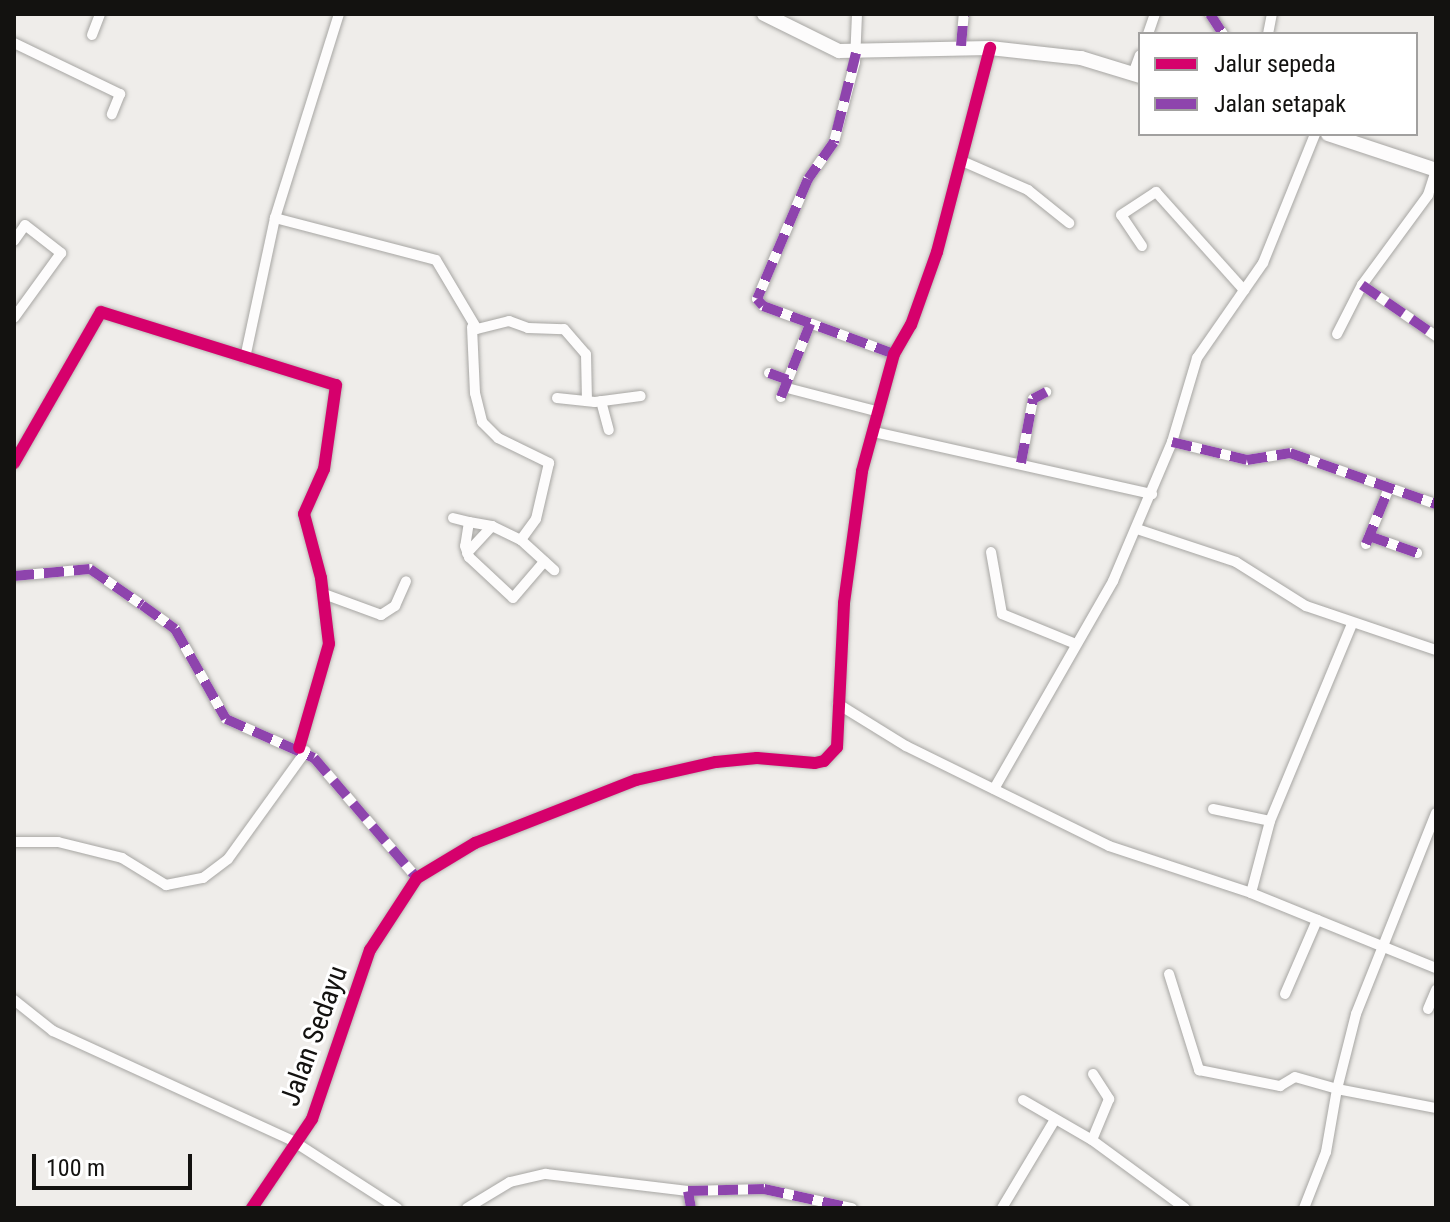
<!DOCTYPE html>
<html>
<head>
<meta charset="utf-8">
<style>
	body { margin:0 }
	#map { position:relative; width:1450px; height:1222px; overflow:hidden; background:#efedea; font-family:"Roboto Condensed",sans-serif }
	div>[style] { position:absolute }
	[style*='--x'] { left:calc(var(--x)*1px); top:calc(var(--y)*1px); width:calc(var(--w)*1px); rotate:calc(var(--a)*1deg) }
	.roads { filter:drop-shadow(0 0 2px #a7a6a3) drop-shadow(0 0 2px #a7a6a3) }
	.minor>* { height:10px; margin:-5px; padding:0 5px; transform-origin:5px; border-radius:5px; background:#fdfcfc }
	.secondary>* { height:14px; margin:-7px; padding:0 7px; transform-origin:7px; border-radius:7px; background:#fdfcfc }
	.quiet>* { height:10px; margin-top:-5px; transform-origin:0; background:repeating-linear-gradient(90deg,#8e44ad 0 20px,transparent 0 30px) }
	.cycleway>* { height:12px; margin:-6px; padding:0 6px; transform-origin:6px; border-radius:6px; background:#d6006c }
	span { translate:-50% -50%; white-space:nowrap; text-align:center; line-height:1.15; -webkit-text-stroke:6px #fff; paint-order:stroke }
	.street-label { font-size:28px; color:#131210 }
	.frame { position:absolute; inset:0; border:16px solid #131210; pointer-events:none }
	.legend { position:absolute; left:1138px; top:32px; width:280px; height:104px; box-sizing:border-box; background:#fff; border:2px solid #a1a09f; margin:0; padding:10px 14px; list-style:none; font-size:24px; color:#131210 }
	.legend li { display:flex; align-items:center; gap:16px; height:40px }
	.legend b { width:40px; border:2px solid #a1a09f }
	.scale { position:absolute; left:32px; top:1154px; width:160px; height:36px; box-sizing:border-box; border:4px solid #131210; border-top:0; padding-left:10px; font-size:24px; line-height:28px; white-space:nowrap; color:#131210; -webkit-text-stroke:6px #fff; paint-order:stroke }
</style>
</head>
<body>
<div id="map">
	<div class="roads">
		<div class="minor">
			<div style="--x:857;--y:14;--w:48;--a:92.4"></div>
			<div style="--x:855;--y:62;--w:83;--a:104.7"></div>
			<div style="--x:834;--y:142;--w:45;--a:125.1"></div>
			<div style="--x:808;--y:179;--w:130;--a:113"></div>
			<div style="--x:757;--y:299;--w:9;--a:49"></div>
			<div style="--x:763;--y:306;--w:140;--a:20.1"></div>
			<div style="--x:1210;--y:14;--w:24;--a:57"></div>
			<div style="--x:1148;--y:34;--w:21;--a:-71"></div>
			<div style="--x:1268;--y:34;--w:20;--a:-79"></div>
			<div style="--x:92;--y:35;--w:22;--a:-69"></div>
			<div style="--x:14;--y:43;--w:118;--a:25.7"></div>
			<div style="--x:120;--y:94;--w:22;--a:112"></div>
			<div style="--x:961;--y:46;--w:32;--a:-85"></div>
			<div style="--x:1133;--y:74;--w:20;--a:-70"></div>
			<div style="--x:962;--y:161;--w:72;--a:23.7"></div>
			<div style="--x:1028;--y:190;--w:53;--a:38.8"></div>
			<div style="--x:275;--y:218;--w:166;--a:14.6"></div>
			<div style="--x:436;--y:260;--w:80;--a:59.3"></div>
			<div style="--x:477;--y:329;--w:33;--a:-14"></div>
			<div style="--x:509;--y:321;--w:20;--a:20"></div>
			<div style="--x:528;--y:328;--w:36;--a:2"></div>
			<div style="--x:564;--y:329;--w:33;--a:49"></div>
			<div style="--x:586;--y:354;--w:47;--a:88.8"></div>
			<div style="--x:14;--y:241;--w:19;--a:-55"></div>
			<div style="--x:25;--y:225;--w:46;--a:37.9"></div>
			<div style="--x:61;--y:253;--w:80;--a:125.9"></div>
			<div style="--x:1142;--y:246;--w:37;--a:-124"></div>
			<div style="--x:1121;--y:215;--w:42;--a:-33.3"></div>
			<div style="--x:1156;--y:192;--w:132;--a:48.1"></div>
			<div style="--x:1362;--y:285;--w:90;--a:34.6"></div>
			<div style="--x:472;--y:327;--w:66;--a:87.4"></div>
			<div style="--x:475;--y:393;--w:30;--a:76"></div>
			<div style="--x:482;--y:422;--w:23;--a:45"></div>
			<div style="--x:498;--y:438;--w:57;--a:26.1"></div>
			<div style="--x:549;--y:463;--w:57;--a:103.1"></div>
			<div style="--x:536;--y:519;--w:26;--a:126"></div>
			<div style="--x:521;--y:540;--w:45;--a:42.3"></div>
			<div style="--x:1337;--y:334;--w:55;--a:-63"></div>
			<div style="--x:1362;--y:285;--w:112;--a:-53.7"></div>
			<div style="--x:1428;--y:195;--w:26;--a:-72"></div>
			<div style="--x:245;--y:358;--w:143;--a:-77.9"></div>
			<div style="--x:275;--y:218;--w:214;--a:-72.6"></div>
			<div style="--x:769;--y:373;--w:20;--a:20"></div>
			<div style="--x:791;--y:389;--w:91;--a:14.6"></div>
			<div style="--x:781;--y:397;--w:79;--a:-68.3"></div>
			<div style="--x:557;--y:398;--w:38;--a:6"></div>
			<div style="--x:595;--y:402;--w:46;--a:-7.4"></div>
			<div style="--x:601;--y:401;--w:30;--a:75"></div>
			<div style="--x:874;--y:432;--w:285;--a:12.6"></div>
			<div style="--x:1172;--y:442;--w:77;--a:13.5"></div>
			<div style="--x:1247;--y:460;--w:44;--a:-9.2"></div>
			<div style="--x:1290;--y:453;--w:155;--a:19.3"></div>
			<div style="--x:14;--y:463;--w:174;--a:-60.1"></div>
			<div style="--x:101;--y:312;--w:246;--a:17.3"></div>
			<div style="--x:336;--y:385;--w:85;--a:98.1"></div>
			<div style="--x:324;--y:469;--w:49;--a:114"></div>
			<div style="--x:304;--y:514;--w:66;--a:75.1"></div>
			<div style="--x:321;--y:578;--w:66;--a:83.1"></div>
			<div style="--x:329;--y:644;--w:108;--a:106.1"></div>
			<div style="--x:1021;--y:463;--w:65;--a:-79.4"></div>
			<div style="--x:1033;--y:399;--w:15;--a:-28"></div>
			<div style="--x:453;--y:518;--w:16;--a:14"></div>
			<div style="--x:469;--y:522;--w:24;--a:99"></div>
			<div style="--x:465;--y:546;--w:12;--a:70"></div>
			<div style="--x:469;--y:557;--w:60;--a:43"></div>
			<div style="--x:513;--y:598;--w:48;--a:-49.3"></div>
			<div style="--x:469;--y:522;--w:23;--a:10"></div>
			<div style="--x:492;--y:526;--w:32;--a:26"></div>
			<div style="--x:1137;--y:529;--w:104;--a:18.4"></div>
			<div style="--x:1236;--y:562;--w:83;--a:32.2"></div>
			<div style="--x:1306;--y:606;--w:137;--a:18.7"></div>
			<div style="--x:1369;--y:536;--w:51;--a:19.5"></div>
			<div style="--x:1366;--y:544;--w:61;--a:-67.7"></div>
			<div style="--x:991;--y:552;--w:63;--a:79.9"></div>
			<div style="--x:1002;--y:614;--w:80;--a:22.1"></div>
			<div style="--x:467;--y:553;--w:37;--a:-47"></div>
			<div style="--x:14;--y:576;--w:76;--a:-5.3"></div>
			<div style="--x:90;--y:569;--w:63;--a:34.7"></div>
			<div style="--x:142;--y:605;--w:41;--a:36"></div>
			<div style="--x:175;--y:629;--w:103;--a:60.5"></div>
			<div style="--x:226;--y:719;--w:96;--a:23.9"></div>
			<div style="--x:314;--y:758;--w:158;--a:49.4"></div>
			<div style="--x:324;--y:594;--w:61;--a:20.2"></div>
			<div style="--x:381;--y:615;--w:17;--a:-33"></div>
			<div style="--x:395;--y:606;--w:27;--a:-66"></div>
			<div style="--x:838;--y:704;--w:80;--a:31.7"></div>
			<div style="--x:906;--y:746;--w:226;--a:26.2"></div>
			<div style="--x:1109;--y:846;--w:150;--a:18.3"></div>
			<div style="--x:1251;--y:893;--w:200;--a:22.1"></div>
			<div style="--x:994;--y:789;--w:240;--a:-60.2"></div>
			<div style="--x:1113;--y:581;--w:151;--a:-67"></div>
			<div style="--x:1172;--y:442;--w:88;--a:-73.4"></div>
			<div style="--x:1197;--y:358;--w:116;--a:-55.2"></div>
			<div style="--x:1263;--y:263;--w:139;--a:-68"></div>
			<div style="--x:1213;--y:809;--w:58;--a:11.9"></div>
			<div style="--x:1436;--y:813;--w:216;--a:111.7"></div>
			<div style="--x:1356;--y:1014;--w:77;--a:104.2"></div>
			<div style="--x:1337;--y:1089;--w:101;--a:10.9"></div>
			<div style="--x:14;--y:842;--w:44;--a:0"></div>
			<div style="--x:58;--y:842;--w:66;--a:14"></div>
			<div style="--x:122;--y:858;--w:52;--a:31.5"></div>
			<div style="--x:166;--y:885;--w:38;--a:-11"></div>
			<div style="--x:203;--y:878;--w:31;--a:-37"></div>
			<div style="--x:228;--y:859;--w:133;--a:-54.2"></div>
			<div style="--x:1251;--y:893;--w:74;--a:-75.2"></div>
			<div style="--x:1270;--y:821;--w:213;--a:-67.4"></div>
			<div style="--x:1169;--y:974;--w:101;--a:72.6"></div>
			<div style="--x:1199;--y:1070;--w:83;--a:11.2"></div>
			<div style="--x:1280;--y:1086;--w:17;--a:-31"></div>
			<div style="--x:1295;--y:1077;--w:44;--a:15.9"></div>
			<div style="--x:1337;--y:1089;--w:64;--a:99.9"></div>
			<div style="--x:1326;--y:1152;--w:60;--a:111.4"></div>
			<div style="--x:1285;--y:994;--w:81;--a:-66.6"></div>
			<div style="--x:14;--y:1000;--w:50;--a:38.5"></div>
			<div style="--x:53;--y:1031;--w:264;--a:24.6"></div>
			<div style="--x:293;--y:1141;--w:124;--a:32.8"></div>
			<div style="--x:1428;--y:1009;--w:21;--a:-67"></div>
			<div style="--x:1093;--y:1074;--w:30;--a:57"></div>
			<div style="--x:1109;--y:1099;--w:44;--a:112.5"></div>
			<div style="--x:1092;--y:1140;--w:115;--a:36.2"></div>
			<div style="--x:1023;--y:1100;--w:80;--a:30.1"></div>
			<div style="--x:252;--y:1208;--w:107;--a:-56"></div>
			<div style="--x:312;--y:1119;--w:179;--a:-71.1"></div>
			<div style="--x:370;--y:950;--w:86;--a:-56.9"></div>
			<div style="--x:417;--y:878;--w:68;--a:-31.1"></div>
			<div style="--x:475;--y:843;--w:173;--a:-21.4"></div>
			<div style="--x:636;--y:780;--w:82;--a:-12.7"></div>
			<div style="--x:716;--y:762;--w:41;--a:-5.6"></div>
			<div style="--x:757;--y:758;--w:58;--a:4.9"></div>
			<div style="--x:815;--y:763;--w:9;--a:-13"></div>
			<div style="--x:824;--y:761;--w:19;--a:-47"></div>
			<div style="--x:837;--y:747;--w:144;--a:-87.2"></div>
			<div style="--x:844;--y:603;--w:133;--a:-82.2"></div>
			<div style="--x:862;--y:471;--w:121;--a:-74.7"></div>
			<div style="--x:894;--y:354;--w:34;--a:-60"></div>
			<div style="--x:911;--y:325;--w:77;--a:-70.4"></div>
			<div style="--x:937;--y:252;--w:211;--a:-75.4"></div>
			<div style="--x:467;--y:1208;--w:50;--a:-31.2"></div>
			<div style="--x:510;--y:1182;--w:37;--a:-13"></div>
			<div style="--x:546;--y:1174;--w:143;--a:6.8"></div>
			<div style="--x:691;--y:1208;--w:17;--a:-100"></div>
			<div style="--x:688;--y:1191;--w:76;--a:-1.5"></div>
			<div style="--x:764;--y:1189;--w:90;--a:12.2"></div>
			<div style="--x:1002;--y:1208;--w:101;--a:-59.1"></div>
		</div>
		<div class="secondary">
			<div style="--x:764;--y:14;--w:84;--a:26.3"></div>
			<div style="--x:839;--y:51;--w:151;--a:-1.1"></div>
			<div style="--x:990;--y:48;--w:92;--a:6.3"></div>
			<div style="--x:1081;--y:58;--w:62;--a:17"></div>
			<div style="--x:1328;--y:134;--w:114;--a:18.4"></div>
		</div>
	</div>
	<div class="quiet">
		<div style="--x:1210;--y:14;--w:24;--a:57"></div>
		<div style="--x:961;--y:46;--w:32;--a:-85"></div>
		<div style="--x:856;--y:53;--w:92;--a:103.9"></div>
		<div style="--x:834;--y:142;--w:45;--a:125.1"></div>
		<div style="--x:808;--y:179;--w:130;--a:113"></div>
		<div style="--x:757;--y:299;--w:9;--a:49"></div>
		<div style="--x:763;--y:306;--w:140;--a:20.1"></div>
		<div style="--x:1362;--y:285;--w:90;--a:34.6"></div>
		<div style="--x:769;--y:373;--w:20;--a:20"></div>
		<div style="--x:781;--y:397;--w:79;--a:-68.3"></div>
		<div style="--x:1172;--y:442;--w:77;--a:13.5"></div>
		<div style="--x:1247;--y:460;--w:44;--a:-9.2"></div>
		<div style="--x:1290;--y:453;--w:155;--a:19.3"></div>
		<div style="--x:1021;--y:463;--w:65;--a:-79.4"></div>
		<div style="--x:1033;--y:399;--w:15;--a:-28"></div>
		<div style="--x:1369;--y:536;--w:51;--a:19.5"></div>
		<div style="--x:1366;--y:544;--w:61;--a:-67.7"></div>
		<div style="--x:14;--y:576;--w:76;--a:-5.3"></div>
		<div style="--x:90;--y:569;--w:63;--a:34.7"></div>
		<div style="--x:142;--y:605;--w:41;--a:36"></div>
		<div style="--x:175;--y:629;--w:103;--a:60.5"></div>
		<div style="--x:226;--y:719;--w:96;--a:23.9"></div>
		<div style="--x:314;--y:758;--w:158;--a:49.4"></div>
		<div style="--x:691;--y:1208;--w:17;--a:-100"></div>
		<div style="--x:688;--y:1191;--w:76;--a:-1.5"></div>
		<div style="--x:764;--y:1189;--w:90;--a:12.2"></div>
	</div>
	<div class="cycleway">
		<div style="--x:14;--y:463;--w:174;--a:-60.1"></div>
		<div style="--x:101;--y:312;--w:246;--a:17.3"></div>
		<div style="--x:336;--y:385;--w:85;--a:98.1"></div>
		<div style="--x:324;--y:469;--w:49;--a:114"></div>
		<div style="--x:304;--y:514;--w:66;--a:75.1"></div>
		<div style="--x:321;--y:578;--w:66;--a:83.1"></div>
		<div style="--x:329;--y:644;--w:108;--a:106.1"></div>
		<div style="--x:252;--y:1208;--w:107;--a:-56"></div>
		<div style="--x:312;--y:1119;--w:179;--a:-71.1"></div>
		<div style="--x:370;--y:950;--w:86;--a:-56.9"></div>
		<div style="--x:417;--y:878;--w:68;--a:-31.1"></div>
		<div style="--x:475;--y:843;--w:173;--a:-21.4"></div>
		<div style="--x:636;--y:780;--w:82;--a:-12.7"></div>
		<div style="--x:716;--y:762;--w:41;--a:-5.6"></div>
		<div style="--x:757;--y:758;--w:58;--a:4.9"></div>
		<div style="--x:815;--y:763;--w:9;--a:-13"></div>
		<div style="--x:824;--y:761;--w:19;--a:-47"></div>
		<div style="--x:837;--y:747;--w:144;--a:-87.2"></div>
		<div style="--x:844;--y:603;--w:133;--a:-82.2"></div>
		<div style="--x:862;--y:471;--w:121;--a:-74.7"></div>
		<div style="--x:894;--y:354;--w:34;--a:-60"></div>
		<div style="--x:911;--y:325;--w:77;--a:-70.4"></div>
		<div style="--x:937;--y:252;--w:211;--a:-75.4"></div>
	</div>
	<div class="street-label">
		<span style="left:314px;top:1036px;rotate:-70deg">Jalan Sedayu</span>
	</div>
	<div class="frame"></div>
	<ul class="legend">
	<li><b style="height:10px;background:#d6006c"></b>Jalur sepeda</li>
	<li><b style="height:10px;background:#8e44ad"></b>Jalan setapak</li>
	</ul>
	<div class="scale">100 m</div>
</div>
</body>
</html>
